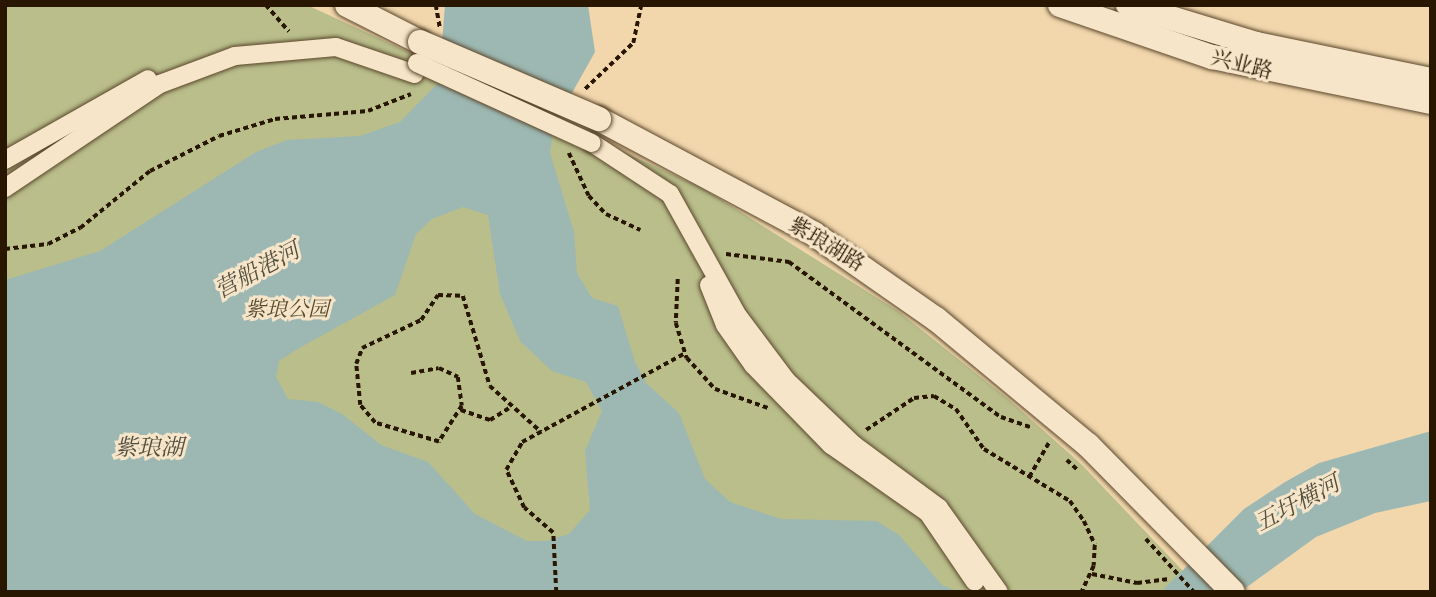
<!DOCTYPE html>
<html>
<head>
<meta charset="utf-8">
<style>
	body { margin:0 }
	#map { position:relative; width:1436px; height:597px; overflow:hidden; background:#f2d7ad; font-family:"Gentium Book Plus","Noto Serif SC",serif }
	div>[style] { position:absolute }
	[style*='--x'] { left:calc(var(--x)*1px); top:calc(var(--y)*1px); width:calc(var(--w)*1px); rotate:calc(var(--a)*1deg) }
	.green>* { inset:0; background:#b9be8b }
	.water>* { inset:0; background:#9db8b2 }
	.path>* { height:3.5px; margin-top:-1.75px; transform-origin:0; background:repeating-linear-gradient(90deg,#281600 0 5px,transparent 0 8.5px) }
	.roads { filter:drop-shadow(0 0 2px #5a462b) drop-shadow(0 0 2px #5a462b) }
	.street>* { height:18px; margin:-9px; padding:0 9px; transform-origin:9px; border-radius:9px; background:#f7e5ca }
	.secondary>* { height:24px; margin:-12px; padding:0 12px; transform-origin:12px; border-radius:12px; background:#f7e5ca }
	.bridges { filter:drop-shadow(0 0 2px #5a462b) drop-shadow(0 0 2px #5a462b) }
	.street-bridge>* { height:18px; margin:-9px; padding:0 9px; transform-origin:9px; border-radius:9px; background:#f7e5ca }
	.secondary-bridge>* { height:24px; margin:-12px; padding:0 12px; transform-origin:12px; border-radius:12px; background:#f7e5ca }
	span { translate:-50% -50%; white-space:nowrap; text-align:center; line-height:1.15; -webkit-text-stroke:6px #f7e5ca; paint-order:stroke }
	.street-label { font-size:21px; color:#281600 }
	.park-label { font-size:21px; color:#54482a; font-style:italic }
	.water-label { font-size:23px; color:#514f3e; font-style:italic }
	.frame { position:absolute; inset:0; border:7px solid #281600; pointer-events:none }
</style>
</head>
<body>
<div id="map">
	<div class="green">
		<div style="clip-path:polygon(5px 5px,307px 5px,704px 189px,898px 311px,1007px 398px,1081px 464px,1203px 592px,5px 592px)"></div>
	</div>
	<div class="water">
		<div style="clip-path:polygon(evenodd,445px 5px,588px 5px,595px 52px,554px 125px,550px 153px,574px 232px,577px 273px,592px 298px,618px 306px,635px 362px,646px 383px,679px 413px,705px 479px,730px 502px,781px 519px,877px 521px,899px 535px,942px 585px,959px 592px,5px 592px,5px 280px,100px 251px,256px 152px,287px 140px,360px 136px,400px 122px,439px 82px,445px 5px,463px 207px,488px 215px,500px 294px,520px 341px,552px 371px,586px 382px,602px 411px,585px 451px,590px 510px,569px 534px,546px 541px,527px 541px,475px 514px,428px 462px,381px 445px,342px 414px,318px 402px,288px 399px,276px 377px,279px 361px,294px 351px,395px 295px,416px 234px,432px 219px,463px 207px)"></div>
		<div style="clip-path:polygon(1431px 431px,1431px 501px,1375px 513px,1316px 537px,1240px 592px,1161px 592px,1244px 509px,1285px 482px,1319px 463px)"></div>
	</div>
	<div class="path">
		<div style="--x:266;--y:5;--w:35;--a:49"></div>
		<div style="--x:436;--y:5;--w:23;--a:80"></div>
		<div style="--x:585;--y:89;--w:66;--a:-43.8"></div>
		<div style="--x:633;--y:43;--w:39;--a:-78"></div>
		<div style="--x:569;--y:153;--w:47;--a:65.1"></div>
		<div style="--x:589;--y:196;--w:25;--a:47"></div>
		<div style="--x:606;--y:214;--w:38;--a:25"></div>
		<div style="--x:5;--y:249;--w:43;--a:-6.6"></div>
		<div style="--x:48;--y:244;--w:36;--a:-27"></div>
		<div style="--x:80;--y:228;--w:90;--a:-39.2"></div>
		<div style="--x:150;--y:171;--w:77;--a:-26.9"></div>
		<div style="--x:219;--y:136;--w:59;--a:-16.9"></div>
		<div style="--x:275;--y:119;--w:93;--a:-4.9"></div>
		<div style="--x:368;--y:111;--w:46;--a:-21.6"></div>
		<div style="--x:726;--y:254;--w:64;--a:7.2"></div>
		<div style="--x:789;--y:262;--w:263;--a:36.2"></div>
		<div style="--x:1001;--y:417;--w:31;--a:19"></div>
		<div style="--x:678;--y:279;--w:44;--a:92.6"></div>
		<div style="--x:676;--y:323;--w:37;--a:73"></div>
		<div style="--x:687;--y:358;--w:42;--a:47.9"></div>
		<div style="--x:715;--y:389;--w:56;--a:19.7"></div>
		<div style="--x:411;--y:373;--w:28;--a:-10"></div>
		<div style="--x:439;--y:368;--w:21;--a:25"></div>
		<div style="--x:458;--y:377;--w:29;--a:82"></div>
		<div style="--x:462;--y:406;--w:43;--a:122.6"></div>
		<div style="--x:439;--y:442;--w:67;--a:-163.5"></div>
		<div style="--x:375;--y:423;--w:23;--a:-130"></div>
		<div style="--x:360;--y:405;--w:41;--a:-95.6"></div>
		<div style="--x:356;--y:364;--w:17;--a:-69"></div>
		<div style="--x:362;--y:348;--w:65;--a:-25.4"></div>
		<div style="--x:421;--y:320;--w:30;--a:-56"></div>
		<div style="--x:438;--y:295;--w:25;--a:2"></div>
		<div style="--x:463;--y:296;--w:94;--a:73.3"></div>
		<div style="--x:490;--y:386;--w:69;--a:42"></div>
		<div style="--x:461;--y:410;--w:31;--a:19"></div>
		<div style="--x:490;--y:420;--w:22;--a:-32"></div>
		<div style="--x:866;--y:430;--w:58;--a:-33.7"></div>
		<div style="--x:914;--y:398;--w:20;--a:-6"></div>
		<div style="--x:934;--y:396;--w:26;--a:31"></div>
		<div style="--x:956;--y:409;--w:49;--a:55"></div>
		<div style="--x:984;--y:449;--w:100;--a:31.2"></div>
		<div style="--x:1070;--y:501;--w:24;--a:55"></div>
		<div style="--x:1084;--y:521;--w:26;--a:65"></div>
		<div style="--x:1095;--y:545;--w:21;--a:93"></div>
		<div style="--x:1094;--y:566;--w:29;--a:115"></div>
		<div style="--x:1067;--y:460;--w:16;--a:43"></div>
		<div style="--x:1029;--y:477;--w:39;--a:-60"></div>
		<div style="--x:1146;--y:539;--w:72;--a:47.8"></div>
		<div style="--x:1092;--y:574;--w:46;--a:11.3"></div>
		<div style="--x:1137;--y:583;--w:32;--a:-7"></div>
		<div style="--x:556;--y:592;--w:59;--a:-92.9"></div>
		<div style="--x:553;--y:533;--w:38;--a:-139"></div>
		<div style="--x:524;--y:508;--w:42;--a:-115.3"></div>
		<div style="--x:506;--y:470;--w:32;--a:-60"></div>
		<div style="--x:522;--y:442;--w:186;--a:-28.6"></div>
	</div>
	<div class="roads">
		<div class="street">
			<div style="--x:592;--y:143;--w:93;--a:33.2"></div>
			<div style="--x:670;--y:194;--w:140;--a:60.9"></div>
			<div style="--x:738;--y:316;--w:80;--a:53.1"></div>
			<div style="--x:786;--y:380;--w:94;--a:43.7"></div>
			<div style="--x:854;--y:445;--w:106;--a:36.5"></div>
			<div style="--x:939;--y:508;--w:103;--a:54.5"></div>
			<div style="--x:5;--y:160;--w:164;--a:-29.5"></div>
			<div style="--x:5;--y:188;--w:187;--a:-33.9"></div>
			<div style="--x:160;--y:84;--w:80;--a:-20.5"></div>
			<div style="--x:235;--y:56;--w:101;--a:-5.1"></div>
			<div style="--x:336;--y:47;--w:83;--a:18.9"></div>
			<div style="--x:709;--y:285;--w:43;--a:68.2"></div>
			<div style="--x:725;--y:325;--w:49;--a:55"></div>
			<div style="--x:753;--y:365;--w:112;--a:45.7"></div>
			<div style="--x:831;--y:445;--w:118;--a:35"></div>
			<div style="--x:928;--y:513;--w:83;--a:55.7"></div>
		</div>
		<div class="secondary">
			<div style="--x:347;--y:5;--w:82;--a:26.9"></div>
			<div style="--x:1060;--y:5;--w:161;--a:18.9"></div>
			<div style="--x:1212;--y:57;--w:224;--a:11.6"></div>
			<div style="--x:1128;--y:5;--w:134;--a:16.9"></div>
			<div style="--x:1256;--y:44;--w:179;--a:11.6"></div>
			<div style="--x:599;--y:119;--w:244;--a:28.1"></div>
			<div style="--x:814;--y:234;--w:149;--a:34.9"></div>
			<div style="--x:936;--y:319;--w:197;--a:39.7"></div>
			<div style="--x:1088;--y:445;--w:206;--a:45.4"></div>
		</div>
	</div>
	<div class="bridges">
		<div class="street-bridge">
			<div style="--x:417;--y:63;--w:192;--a:24.6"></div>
		</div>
		<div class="secondary-bridge">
			<div style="--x:420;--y:42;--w:195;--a:23.3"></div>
		</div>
	</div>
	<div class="street-label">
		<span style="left:1242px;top:64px;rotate:14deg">兴业路</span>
		<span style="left:827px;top:244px;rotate:31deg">紫琅湖路</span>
	</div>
	<div class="park-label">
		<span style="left:287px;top:309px">紫琅公园</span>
	</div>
	<div class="water-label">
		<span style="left:257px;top:270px;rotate:-28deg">营船港河</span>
		<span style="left:149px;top:447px">紫琅湖</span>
		<span style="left:1297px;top:503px;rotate:-28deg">五圩横河</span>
	</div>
	<div class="frame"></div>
</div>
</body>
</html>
